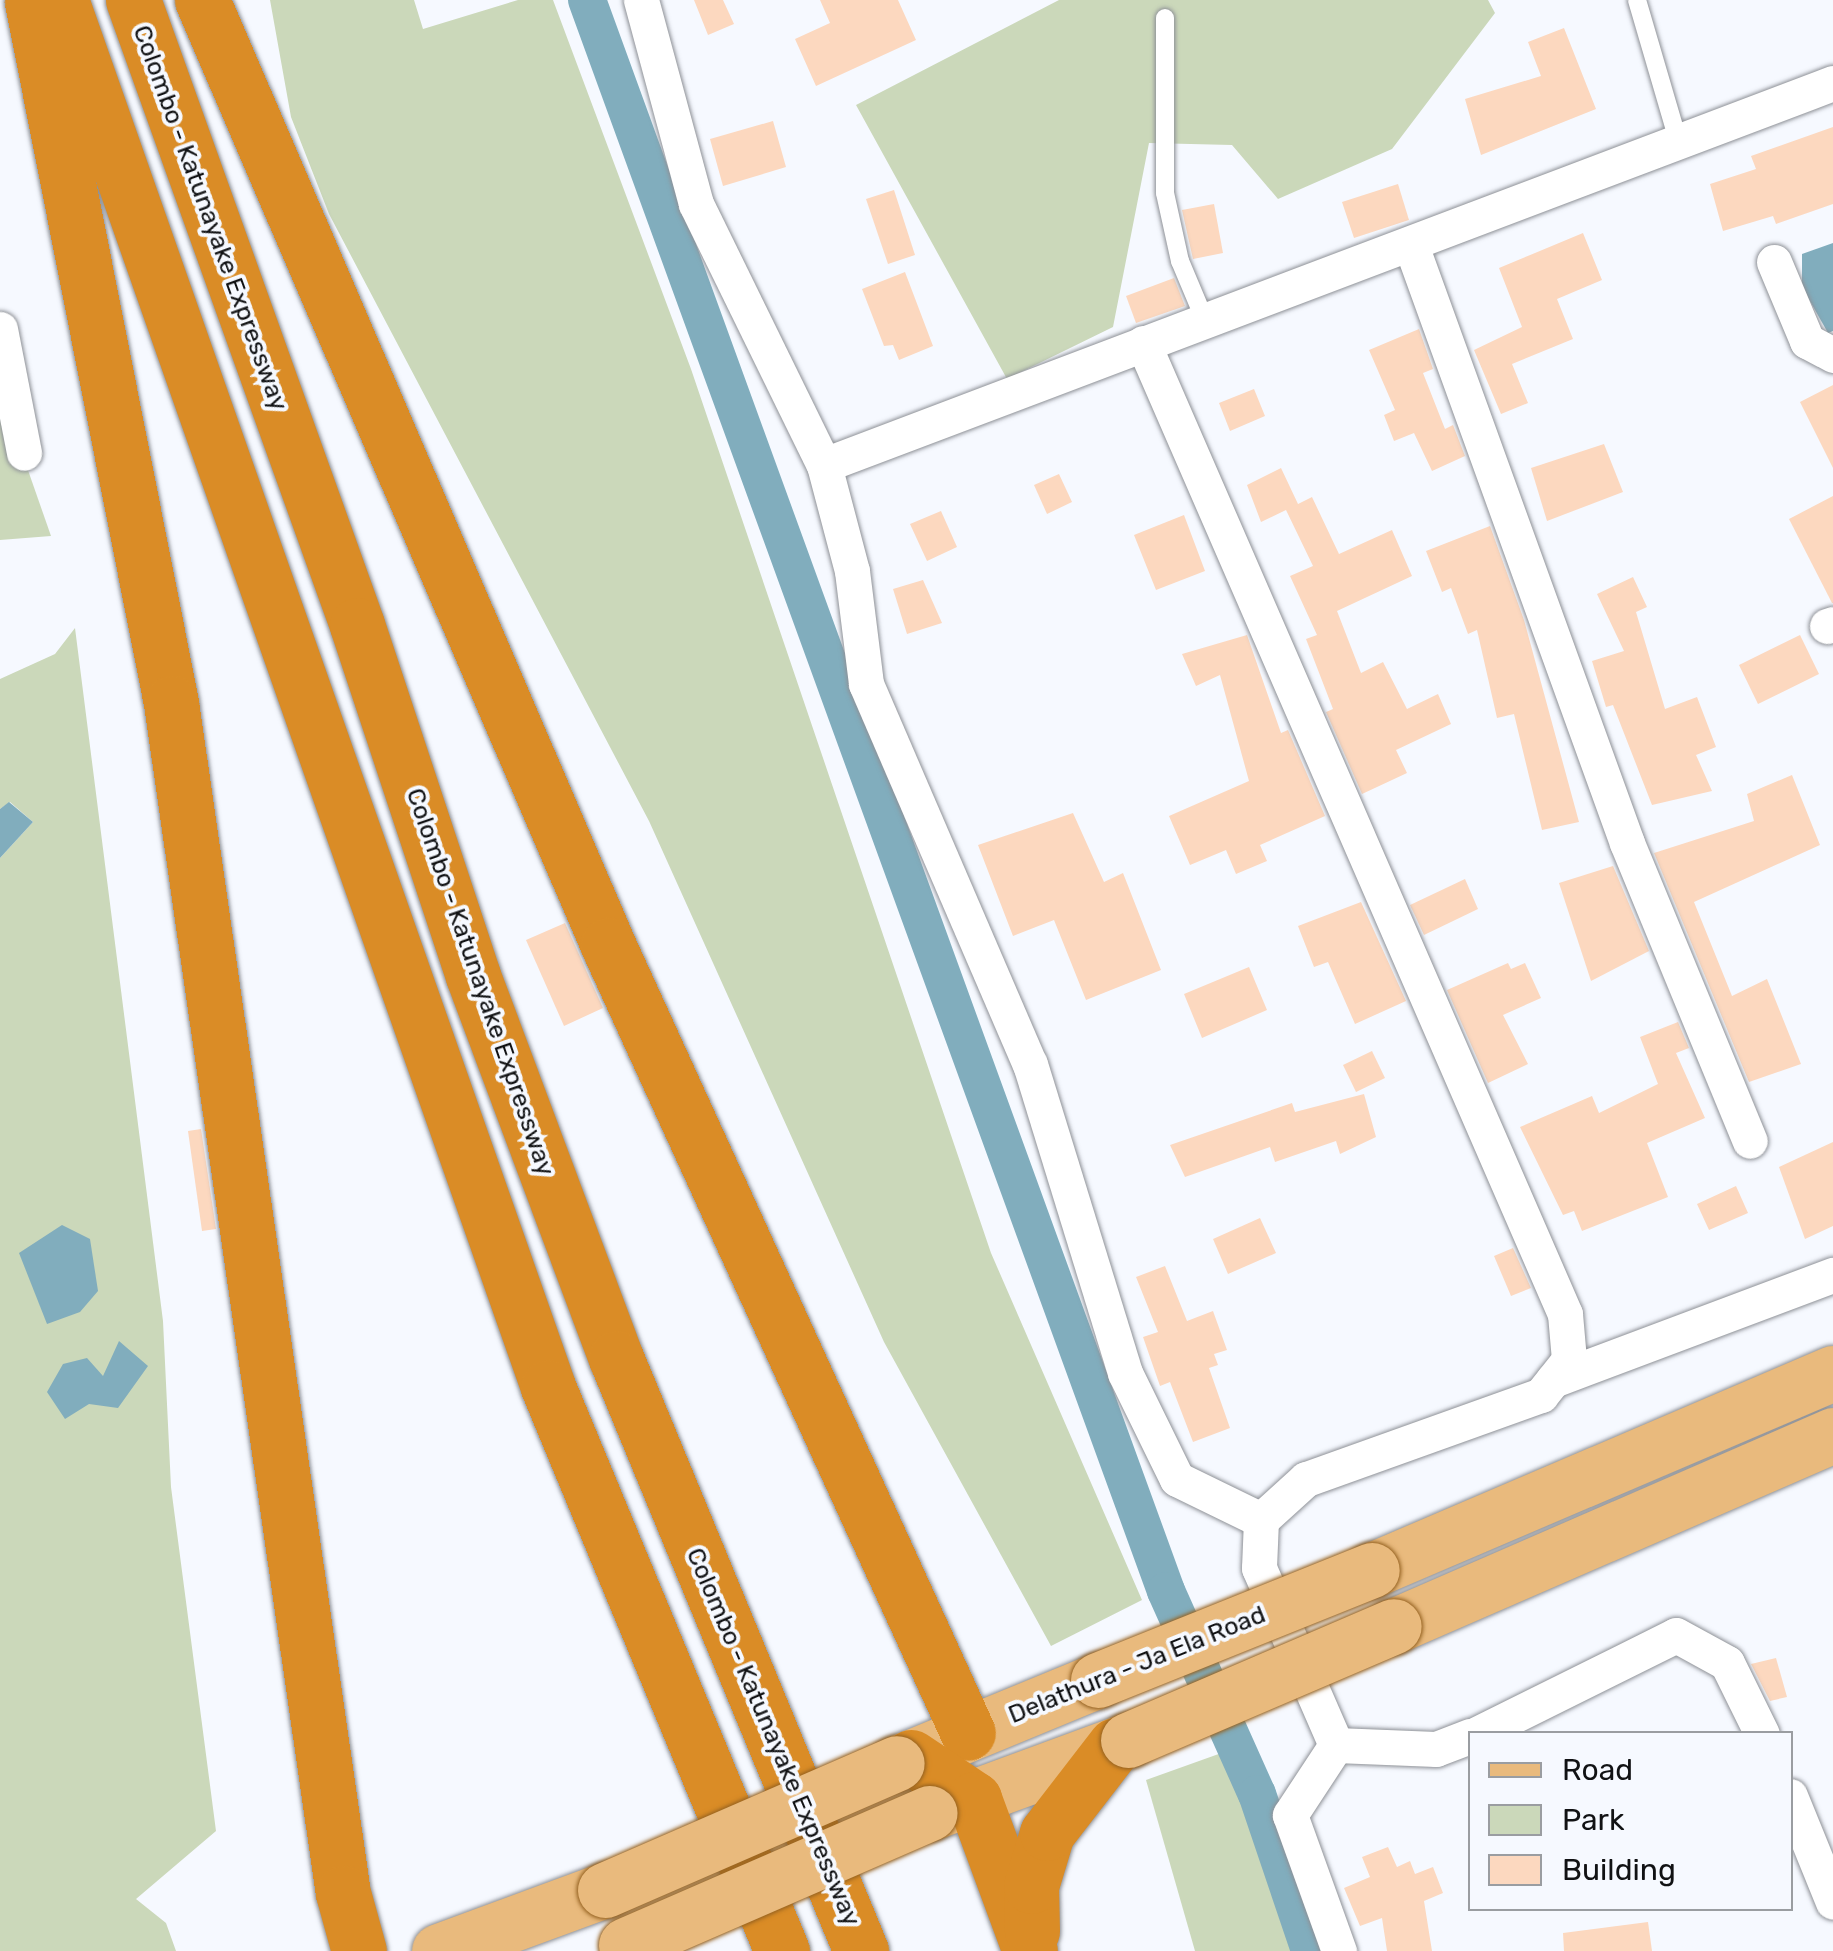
<!DOCTYPE html>
<html>
<head>
<meta charset="utf-8">
<style>
	body { margin:0 }
	#map { position:relative; width:1833px; height:1951px; overflow:hidden; background:#f6f9ff; font-family:Rubik,sans-serif }
	div>[style] { position:absolute }
	[style*='--x'] { left:calc(var(--x)*1px); top:calc(var(--y)*1px); width:calc(var(--w)*1px); rotate:calc(var(--a)*1deg) }
	.green>* { inset:0; background:#cbd8ba }
	.water>* { inset:0; background:#81adbd }
	.canal>* { height:38px; margin:-19px; padding:0 19px; transform-origin:19px; border-radius:19px; background:#81adbd }
	.building>* { inset:0; background:#fcd8bf }
	.roads { filter:drop-shadow(0 0 2px #8e9197) drop-shadow(0 0 2px #8e9197) }
	.lane>* { height:18px; margin:-9px; padding:0 9px; transform-origin:9px; border-radius:9px; background:#fff }
	.street>* { height:35px; margin:-17.5px; padding:0 17.5px; transform-origin:17.5px; border-radius:17.5px; background:#fff }
	.primary>* { height:55px; margin:-27.5px; padding:0 27.5px; transform-origin:27.5px; border-radius:27.5px; background:#e9ba7d }
	.highway>* { height:55px; margin:-27.5px; padding:0 27.5px; transform-origin:27.5px; border-radius:27.5px; background:#da8c26 }
	.bridges { filter:drop-shadow(0 0 2px #946120) drop-shadow(0 0 2px #946120) }
	.primary-bridge>* { height:55px; margin:-27.5px; padding:0 27.5px; transform-origin:27.5px; border-radius:27.5px; background:#e9ba7d }
	span { translate:-50% -50%; white-space:nowrap; text-align:center; line-height:1.15; -webkit-text-stroke:8px #f6f9ff; paint-order:stroke }
	.street-label { font-size:25px; color:#111214 }
	.legend { position:absolute; left:1468px; top:1731px; width:325px; height:180px; box-sizing:border-box; background:#f6f9ff; border:2px solid #9a9da1; margin:0; padding:12px 18px; list-style:none; font-size:30px; color:#111214 }
	.legend li { display:flex; align-items:center; gap:20px; height:50px }
	.legend b { width:50px; border:2px solid #9a9da1 }
</style>
</head>
<body>
<div id="map">
	<div class="green">
		<div style="clip-path:polygon(270px 0,414px 0,423px 29px,518px 0,553px 0,691px 369px,991px 1253px,1142px 1600px,1051px 1646px,884px 1342px,649px 821px,329px 214px,291px 117px)"></div>
		<div style="clip-path:polygon(1059px 0,1488px 0,1495px 13px,1392px 149px,1278px 199px,1232px 145px,1149px 143px,1113px 327px,1007px 379px,856px 105px)"></div>
		<div style="clip-path:polygon(0 390px,51px 536px,0 540px)"></div>
		<div style="clip-path:polygon(75px 628px,163px 1321px,171px 1487px,216px 1831px,136px 1899px,166px 1923px,176px 1951px,0 1951px,0 858px,33px 822px,10px 802px,0 809px,0 679px,55px 654px)"></div>
		<div style="clip-path:polygon(1227px 1751px,1285px 1924px,1294px 1951px,1195px 1951px,1146px 1780px)"></div>
	</div>
	<div class="water">
		<div style="clip-path:polygon(1833px 243px,1833px 331px,1828px 333px,1802px 287px,1802px 254px)"></div>
		<div style="clip-path:polygon(9px 802px,33px 822px,0 858px,0 809px)"></div>
		<div style="clip-path:polygon(62px 1225px,90px 1239px,98px 1291px,80px 1312px,47px 1324px,19px 1253px)"></div>
		<div style="clip-path:polygon(119px 1341px,148px 1366px,118px 1408px,89px 1404px,65px 1419px,47px 1392px,63px 1364px,87px 1358px,103px 1376px)"></div>
	</div>
	<div class="canal">
		<div style="--x:587;--y:0;--w:1693;--a:70"></div>
		<div style="--x:1166;--y:1591;--w:222;--a:65.9"></div>
		<div style="--x:1257;--y:1794;--w:166;--a:71.3"></div>
	</div>
	<div class="building">
		<div style="clip-path:polygon(694px 0,723px 0,734px 24px,708px 35px)"></div>
		<div style="clip-path:polygon(820px 0,898px 0,916px 40px,816px 86px,795px 39px,830px 23px)"></div>
		<div style="clip-path:polygon(1564px 28px,1596px 109px,1481px 155px,1465px 99px,1541px 76px,1528px 42px)"></div>
		<div style="clip-path:polygon(773px 121px,786px 167px,723px 186px,710px 139px)"></div>
		<div style="clip-path:polygon(1833px 127px,1833px 204px,1776px 224px,1773px 216px,1723px 231px,1710px 184px,1756px 169px,1751px 156px)"></div>
		<div style="clip-path:polygon(1398px 184px,1409px 220px,1354px 238px,1342px 202px)"></div>
		<div style="clip-path:polygon(894px 190px,915px 255px,888px 264px,866px 199px)"></div>
		<div style="clip-path:polygon(1214px 204px,1223px 253px,1193px 259px,1182px 210px)"></div>
		<div style="clip-path:polygon(1583px 233px,1602px 280px,1557px 299px,1573px 339px,1512px 364px,1528px 403px,1501px 414px,1474px 350px,1522px 327px,1499px 268px)"></div>
		<div style="clip-path:polygon(905px 272px,933px 346px,899px 360px,893px 345px,884px 346px,862px 289px)"></div>
		<div style="clip-path:polygon(1174px 278px,1185px 306px,1136px 323px,1126px 296px)"></div>
		<div style="clip-path:polygon(1419px 329px,1433px 369px,1423px 373px,1445px 429px,1453px 425px,1465px 456px,1432px 471px,1414px 433px,1394px 441px,1384px 415px,1395px 410px,1369px 350px)"></div>
		<div style="clip-path:polygon(1833px 385px,1833px 468px,1800px 402px)"></div>
		<div style="clip-path:polygon(1254px 389px,1265px 416px,1230px 431px,1219px 403px)"></div>
		<div style="clip-path:polygon(1604px 444px,1623px 492px,1547px 521px,1531px 468px)"></div>
		<div style="clip-path:polygon(1281px 468px,1298px 504px,1312px 497px,1339px 554px,1392px 530px,1412px 576px,1337px 611px,1361px 673px,1383px 662px,1407px 709px,1438px 694px,1451px 724px,1396px 750px,1407px 773px,1362px 794px,1326px 712px,1333px 709px,1306px 639px,1317px 635px,1290px 576px,1313px 566px,1286px 510px,1261px 522px,1247px 485px)"></div>
		<div style="clip-path:polygon(1059px 474px,1072px 502px,1047px 514px,1034px 485px)"></div>
		<div style="clip-path:polygon(1833px 496px,1833px 603px,1832px 603px,1789px 519px)"></div>
		<div style="clip-path:polygon(941px 511px,957px 547px,927px 561px,910px 524px)"></div>
		<div style="clip-path:polygon(1184px 515px,1205px 571px,1156px 590px,1134px 535px)"></div>
		<div style="clip-path:polygon(1490px 526px,1524px 620px,1579px 822px,1542px 830px,1514px 714px,1497px 718px,1477px 630px,1468px 634px,1451px 588px,1442px 592px,1426px 551px)"></div>
		<div style="clip-path:polygon(1633px 577px,1647px 607px,1636px 612px,1665px 709px,1697px 697px,1716px 747px,1696px 755px,1712px 791px,1652px 805px,1613px 705px,1606px 707px,1592px 661px,1624px 651px,1597px 594px)"></div>
		<div style="clip-path:polygon(923px 580px,942px 623px,907px 634px,893px 589px)"></div>
		<div style="clip-path:polygon(1247px 635px,1281px 733px,1288px 730px,1325px 816px,1260px 845px,1267px 861px,1236px 874px,1226px 850px,1190px 865px,1169px 816px,1249px 781px,1220px 675px,1196px 686px,1182px 654px)"></div>
		<div style="clip-path:polygon(1800px 635px,1819px 674px,1758px 704px,1739px 665px)"></div>
		<div style="clip-path:polygon(1792px 775px,1820px 845px,1694px 902px,1732px 996px,1767px 979px,1801px 1064px,1749px 1082px,1654px 853px,1754px 821px,1747px 794px)"></div>
		<div style="clip-path:polygon(1073px 813px,1104px 882px,1123px 873px,1161px 970px,1086px 1000px,1054px 920px,1013px 936px,978px 845px)"></div>
		<div style="clip-path:polygon(1613px 866px,1649px 951px,1591px 981px,1559px 883px)"></div>
		<div style="clip-path:polygon(1465px 879px,1478px 909px,1424px 935px,1410px 905px)"></div>
		<div style="clip-path:polygon(1361px 902px,1406px 1001px,1355px 1024px,1328px 962px,1314px 967px,1298px 926px)"></div>
		<div style="clip-path:polygon(565px 923px,603px 1008px,564px 1026px,526px 940px)"></div>
		<div style="clip-path:polygon(1508px 963px,1511px 969px,1525px 963px,1541px 998px,1503px 1015px,1528px 1064px,1488px 1083px,1447px 990px)"></div>
		<div style="clip-path:polygon(1249px 967px,1267px 1010px,1202px 1038px,1184px 994px)"></div>
		<div style="clip-path:polygon(1678px 1022px,1689px 1048px,1676px 1053px,1705px 1118px,1647px 1143px,1668px 1197px,1582px 1231px,1574px 1211px,1563px 1215px,1520px 1127px,1592px 1096px,1599px 1113px,1658px 1084px,1640px 1037px)"></div>
		<div style="clip-path:polygon(1372px 1051px,1385px 1078px,1356px 1092px,1343px 1065px)"></div>
		<div style="clip-path:polygon(1364px 1094px,1376px 1137px,1340px 1154px,1336px 1141px,1275px 1162px,1270px 1147px,1185px 1177px,1170px 1145px,1292px 1103px,1295px 1112px)"></div>
		<div style="clip-path:polygon(201px 1129px,216px 1229px,202px 1231px,188px 1131px)"></div>
		<div style="clip-path:polygon(1833px 1142px,1833px 1226px,1805px 1239px,1779px 1167px)"></div>
		<div style="clip-path:polygon(1736px 1186px,1748px 1213px,1709px 1230px,1697px 1204px)"></div>
		<div style="clip-path:polygon(1260px 1218px,1276px 1253px,1228px 1274px,1213px 1239px)"></div>
		<div style="clip-path:polygon(1513px 1248px,1531px 1288px,1511px 1296px,1494px 1256px)"></div>
		<div style="clip-path:polygon(1165px 1266px,1187px 1321px,1213px 1311px,1227px 1350px,1214px 1354px,1218px 1365px,1209px 1368px,1230px 1428px,1193px 1442px,1170px 1382px,1160px 1386px,1143px 1337px,1158px 1332px,1136px 1277px)"></div>
		<div style="clip-path:polygon(1776px 1658px,1787px 1697px,1770px 1701px,1751px 1664px)"></div>
		<div style="clip-path:polygon(1388px 1847px,1397px 1867px,1410px 1861px,1415px 1874px,1433px 1867px,1443px 1893px,1424px 1901px,1432px 1951px,1387px 1951px,1382px 1918px,1360px 1926px,1344px 1888px,1370px 1877px,1362px 1857px)"></div>
		<div style="clip-path:polygon(1648px 1922px,1652px 1951px,1564px 1951px,1563px 1933px)"></div>
	</div>
	<div class="roads">
		<div class="lane">
			<div style="--x:1637;--y:0;--w:150;--a:73.7"></div>
			<div style="--x:1165;--y:18;--w:175;--a:90"></div>
			<div style="--x:1165;--y:193;--w:70;--a:77.6"></div>
			<div style="--x:1180;--y:261;--w:67;--a:67.2"></div>
		</div>
		<div class="street">
			<div style="--x:641;--y:0;--w:211;--a:74.9"></div>
			<div style="--x:696;--y:204;--w:291;--a:63.9"></div>
			<div style="--x:824;--y:465;--w:110;--a:75.2"></div>
			<div style="--x:852;--y:571;--w:114;--a:82.9"></div>
			<div style="--x:866;--y:684;--w:414;--a:66.7"></div>
			<div style="--x:1030;--y:1064;--w:323;--a:72.9"></div>
			<div style="--x:1125;--y:1373;--w:118;--a:63.9"></div>
			<div style="--x:1177;--y:1479;--w:93;--a:26"></div>
			<div style="--x:1412;--y:248;--w:633;--a:70.13"></div>
			<div style="--x:1627;--y:843;--w:322;--a:67.6"></div>
			<div style="--x:1774;--y:262;--w:86;--a:67.3"></div>
			<div style="--x:1807;--y:341;--w:30;--a:28"></div>
			<div style="--x:0;--y:329;--w:126;--a:79"></div>
			<div style="--x:1143;--y:343;--w:1059;--a:66.51"></div>
			<div style="--x:1565;--y:1314;--w:46;--a:85"></div>
			<div style="--x:1569;--y:1360;--w:45;--a:128.7"></div>
			<div style="--x:1541;--y:1395;--w:250;--a:160.3"></div>
			<div style="--x:1306;--y:1479;--w:61;--a:137.7"></div>
			<div style="--x:1261;--y:1520;--w:48;--a:92.4"></div>
			<div style="--x:1259;--y:1568;--w:193;--a:66.5"></div>
			<div style="--x:1336;--y:1745;--w:100;--a:2.3"></div>
			<div style="--x:1436;--y:1749;--w:36;--a:-21"></div>
			<div style="--x:824;--y:465;--w:1079;--a:-20.74"></div>
			<div style="--x:1827;--y:626;--w:6;--a:-18"></div>
			<div style="--x:1553;--y:1380;--w:299;--a:-20.6"></div>
			<div style="--x:1477;--y:1734;--w:222;--a:-26.4"></div>
			<div style="--x:1676;--y:1635;--w:58;--a:28.8"></div>
			<div style="--x:1727;--y:1663;--w:79;--a:63.8"></div>
			<div style="--x:1336;--y:1745;--w:84;--a:123.3"></div>
			<div style="--x:1290;--y:1815;--w:145;--a:70.2"></div>
			<div style="--x:1790;--y:1796;--w:114;--a:67.9"></div>
		</div>
		<div class="primary">
			<div style="--x:1372;--y:1570;--w:501;--a:-23.14"></div>
			<div style="--x:1394;--y:1626;--w:479;--a:-23.5"></div>
			<div style="--x:897;--y:1763;--w:217;--a:-22.4"></div>
			<div style="--x:930;--y:1813;--w:211;--a:-20.2"></div>
			<div style="--x:439;--y:1951;--w:177;--a:-20.2"></div>
		</div>
		<div class="highway">
			<div style="--x:61;--y:0;--w:1470;--a:70.65"></div>
			<div style="--x:548;--y:1387;--w:611;--a:67.47"></div>
			<div style="--x:133;--y:0;--w:664;--a:70.28"></div>
			<div style="--x:357;--y:625;--w:370;--a:71.7"></div>
			<div style="--x:473;--y:976;--w:408;--a:69.5"></div>
			<div style="--x:616;--y:1358;--w:642;--a:67.55"></div>
			<div style="--x:202;--y:0;--w:1029;--a:66.75"></div>
			<div style="--x:608;--y:945;--w:866;--a:65.45"></div>
			<div style="--x:32;--y:2;--w:715;--a:78.78"></div>
			<div style="--x:171;--y:703;--w:1202;--a:81.78"></div>
			<div style="--x:343;--y:1893;--w:60;--a:74.6"></div>
			<div style="--x:911;--y:1757;--w:76;--a:33.7"></div>
			<div style="--x:974;--y:1799;--w:162;--a:69.8"></div>
			<div style="--x:1032;--y:1931;--w:45;--a:-91.3"></div>
			<div style="--x:1031;--y:1886;--w:55;--a:-73.2"></div>
			<div style="--x:1047;--y:1833;--w:111;--a:-52.3"></div>
		</div>
	</div>
	<div class="bridges">
		<div class="primary-bridge">
			<div style="--x:1098;--y:1680;--w:295;--a:-21.9"></div>
			<div style="--x:1128;--y:1740;--w:289;--a:-23.2"></div>
			<div style="--x:605;--y:1890;--w:318;--a:-23.5"></div>
			<div style="--x:626;--y:1945;--w:331;--a:-23.5"></div>
		</div>
	</div>
	<div class="street-label">
		<span style="left:210px;top:218px;rotate:70deg">Colombo - Katunayake Expressway</span>
		<span style="left:480px;top:982px;rotate:71deg">Colombo - Katunayake Expressway</span>
		<span style="left:1137px;top:1665px;rotate:-22deg">Delathura - Ja Ela Road</span>
		<span style="left:773px;top:1737px;rotate:67deg">Colombo - Katunayake Expressway</span>
	</div>
	<ul class="legend">
	<li><b style="height:12px;background:#e9ba7d"></b>Road</li>
	<li><b style="height:28px;background:#cbd8ba"></b>Park</li>
	<li><b style="height:28px;background:#fcd8bf"></b>Building</li>
	</ul>
</div>
</body>
</html>
